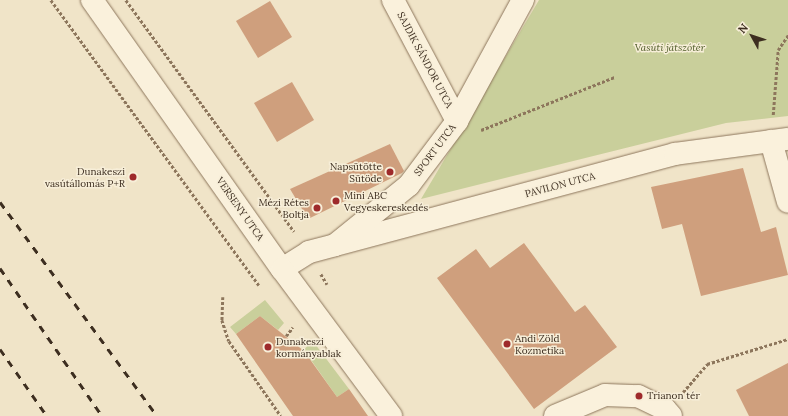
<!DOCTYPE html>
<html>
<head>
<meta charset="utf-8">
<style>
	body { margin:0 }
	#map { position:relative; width:788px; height:416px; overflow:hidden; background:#f0e4c8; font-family:Lora,serif }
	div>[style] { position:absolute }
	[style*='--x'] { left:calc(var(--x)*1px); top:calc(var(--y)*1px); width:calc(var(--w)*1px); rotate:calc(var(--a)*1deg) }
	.green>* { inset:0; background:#c9cf9b }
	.building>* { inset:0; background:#cf9f7d }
	.path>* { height:2.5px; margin-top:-1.25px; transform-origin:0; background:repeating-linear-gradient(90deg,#8d765c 0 3px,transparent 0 5px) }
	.roads { filter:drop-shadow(0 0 1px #8d765c) drop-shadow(0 0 1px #8d765c) }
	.minor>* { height:22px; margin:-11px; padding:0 11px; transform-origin:11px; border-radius:11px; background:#faf1dc }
	.tertiary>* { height:22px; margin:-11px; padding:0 11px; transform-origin:11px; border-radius:11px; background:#faf1dc }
	.rail>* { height:3px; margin-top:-1.5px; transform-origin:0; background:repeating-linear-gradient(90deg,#3d2e20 0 7px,transparent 0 14px) }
	.dots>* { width:11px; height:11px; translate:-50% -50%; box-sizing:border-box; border:2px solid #f7eed8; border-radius:50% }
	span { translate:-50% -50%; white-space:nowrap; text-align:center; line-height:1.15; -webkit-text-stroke:3px #f7eed8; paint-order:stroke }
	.park-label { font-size:10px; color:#4d5a26; font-style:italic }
	.street-label { font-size:10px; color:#3d2e20 }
	.poi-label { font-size:10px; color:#3d2e20 }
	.right { translate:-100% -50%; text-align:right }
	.left { translate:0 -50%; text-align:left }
	.north { position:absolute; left:732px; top:16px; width:40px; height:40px; -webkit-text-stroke:3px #f7eed8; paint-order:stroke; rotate:310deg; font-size:11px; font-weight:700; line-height:16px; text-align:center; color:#3d2e20 }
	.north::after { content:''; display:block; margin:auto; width:14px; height:18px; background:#3d2e20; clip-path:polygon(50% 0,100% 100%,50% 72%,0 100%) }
</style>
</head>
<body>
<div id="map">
	<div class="green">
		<div style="clip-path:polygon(539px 0,788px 0,788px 116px,726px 123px,421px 199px)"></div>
		<div style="clip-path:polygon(265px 300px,284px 323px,278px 330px,260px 316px,236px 334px,230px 327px)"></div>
		<div style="clip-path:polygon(312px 340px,349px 389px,337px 397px,311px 360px,296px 360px)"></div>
	</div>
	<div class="building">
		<div style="clip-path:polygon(270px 1px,292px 37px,258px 58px,236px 21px)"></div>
		<div style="clip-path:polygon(292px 82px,314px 120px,277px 142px,254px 103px)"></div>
		<div style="clip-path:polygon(390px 144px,404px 171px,402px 173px,308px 219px,290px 189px)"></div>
		<div style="clip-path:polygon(743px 168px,761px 232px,776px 227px,788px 275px,701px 296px,682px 224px,662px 229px,651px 187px)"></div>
		<div style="clip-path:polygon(524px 243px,575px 312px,585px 305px,617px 347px,534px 409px,437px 278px,476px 249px,490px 268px)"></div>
		<div style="clip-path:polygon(260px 316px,304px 351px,337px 397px,349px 389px,368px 416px,293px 416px,236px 334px)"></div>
		<div style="clip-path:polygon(788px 363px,788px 416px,749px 416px,736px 390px)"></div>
	</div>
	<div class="path">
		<div style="--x:51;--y:0;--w:353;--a:53.9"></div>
		<div style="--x:126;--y:0;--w:286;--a:54"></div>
		<div style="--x:773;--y:115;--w:65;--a:-85.6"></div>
		<div style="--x:778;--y:50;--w:18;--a:-56"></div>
		<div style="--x:481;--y:130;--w:144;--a:-21.6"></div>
		<div style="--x:321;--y:274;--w:12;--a:59"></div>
		<div style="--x:223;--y:297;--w:23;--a:92"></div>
		<div style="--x:222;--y:320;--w:22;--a:72"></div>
		<div style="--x:229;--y:341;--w:91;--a:55.3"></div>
		<div style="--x:286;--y:336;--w:11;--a:-52"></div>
		<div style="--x:683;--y:392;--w:37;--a:-49"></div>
		<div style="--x:707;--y:364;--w:85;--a:-17.2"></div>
	</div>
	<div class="roads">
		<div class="minor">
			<div style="--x:393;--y:0;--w:137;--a:62.1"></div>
			<div style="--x:771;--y:141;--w:63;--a:74.4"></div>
			<div style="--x:335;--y:245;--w:352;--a:-15"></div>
			<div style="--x:675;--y:154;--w:114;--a:-7.6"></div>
			<div style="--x:282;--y:269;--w:32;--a:-32"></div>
			<div style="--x:309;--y:252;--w:27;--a:-15"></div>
			<div style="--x:335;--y:245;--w:95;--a:-39"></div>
			<div style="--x:409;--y:185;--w:80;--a:-53.1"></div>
			<div style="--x:457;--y:121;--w:138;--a:-61.4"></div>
			<div style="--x:555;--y:416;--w:54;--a:-22.8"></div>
			<div style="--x:605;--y:395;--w:33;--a:2"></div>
			<div style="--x:638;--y:396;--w:30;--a:26"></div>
			<div style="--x:665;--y:409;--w:9;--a:49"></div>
		</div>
		<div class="tertiary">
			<div style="--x:92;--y:0;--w:329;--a:54.8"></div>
			<div style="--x:282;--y:269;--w:183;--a:53.4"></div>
		</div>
	</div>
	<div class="rail">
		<div style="--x:0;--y:202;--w:265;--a:53.7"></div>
		<div style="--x:0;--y:268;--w:180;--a:55.4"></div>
		<div style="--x:0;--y:349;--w:82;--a:55"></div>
	</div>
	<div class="dots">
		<div style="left:390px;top:172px;background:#9e2a2b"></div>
		<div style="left:133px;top:177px;background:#9e2a2b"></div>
		<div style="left:336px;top:201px;background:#9e2a2b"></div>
		<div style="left:317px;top:208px;background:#9e2a2b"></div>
		<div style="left:507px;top:344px;background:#9e2a2b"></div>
		<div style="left:268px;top:347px;background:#9e2a2b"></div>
		<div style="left:639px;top:396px;background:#9e2a2b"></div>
	</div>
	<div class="park-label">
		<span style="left:670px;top:48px">Vasúti játszótér</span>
	</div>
	<div class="street-label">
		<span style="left:425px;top:60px;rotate:62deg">SAJDIK SÁNDOR UTCA</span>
		<span style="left:435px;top:150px;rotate:-53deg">SPORT UTCA</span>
		<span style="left:560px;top:185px;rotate:-15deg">PAVILON UTCA</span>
		<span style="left:240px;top:209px;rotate:55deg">VERSENY UTCA</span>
	</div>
	<div class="poi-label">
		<span class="right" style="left:382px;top:172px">Napsütötte<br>Sütöde</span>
		<span class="right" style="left:125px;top:177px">Dunakeszi<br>vasútállomás P+R</span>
		<span class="left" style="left:344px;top:201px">Mini ABC<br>Vegyeskereskedés</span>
		<span class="right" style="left:309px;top:208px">Mézi Rétes<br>Boltja</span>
		<span class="left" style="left:515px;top:344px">Andi Zöld<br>Kozmetika</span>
		<span class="left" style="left:276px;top:347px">Dunakeszi<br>kormányablak</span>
		<span class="left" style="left:647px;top:396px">Trianon tér</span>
	</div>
	<div class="north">N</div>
</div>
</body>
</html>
